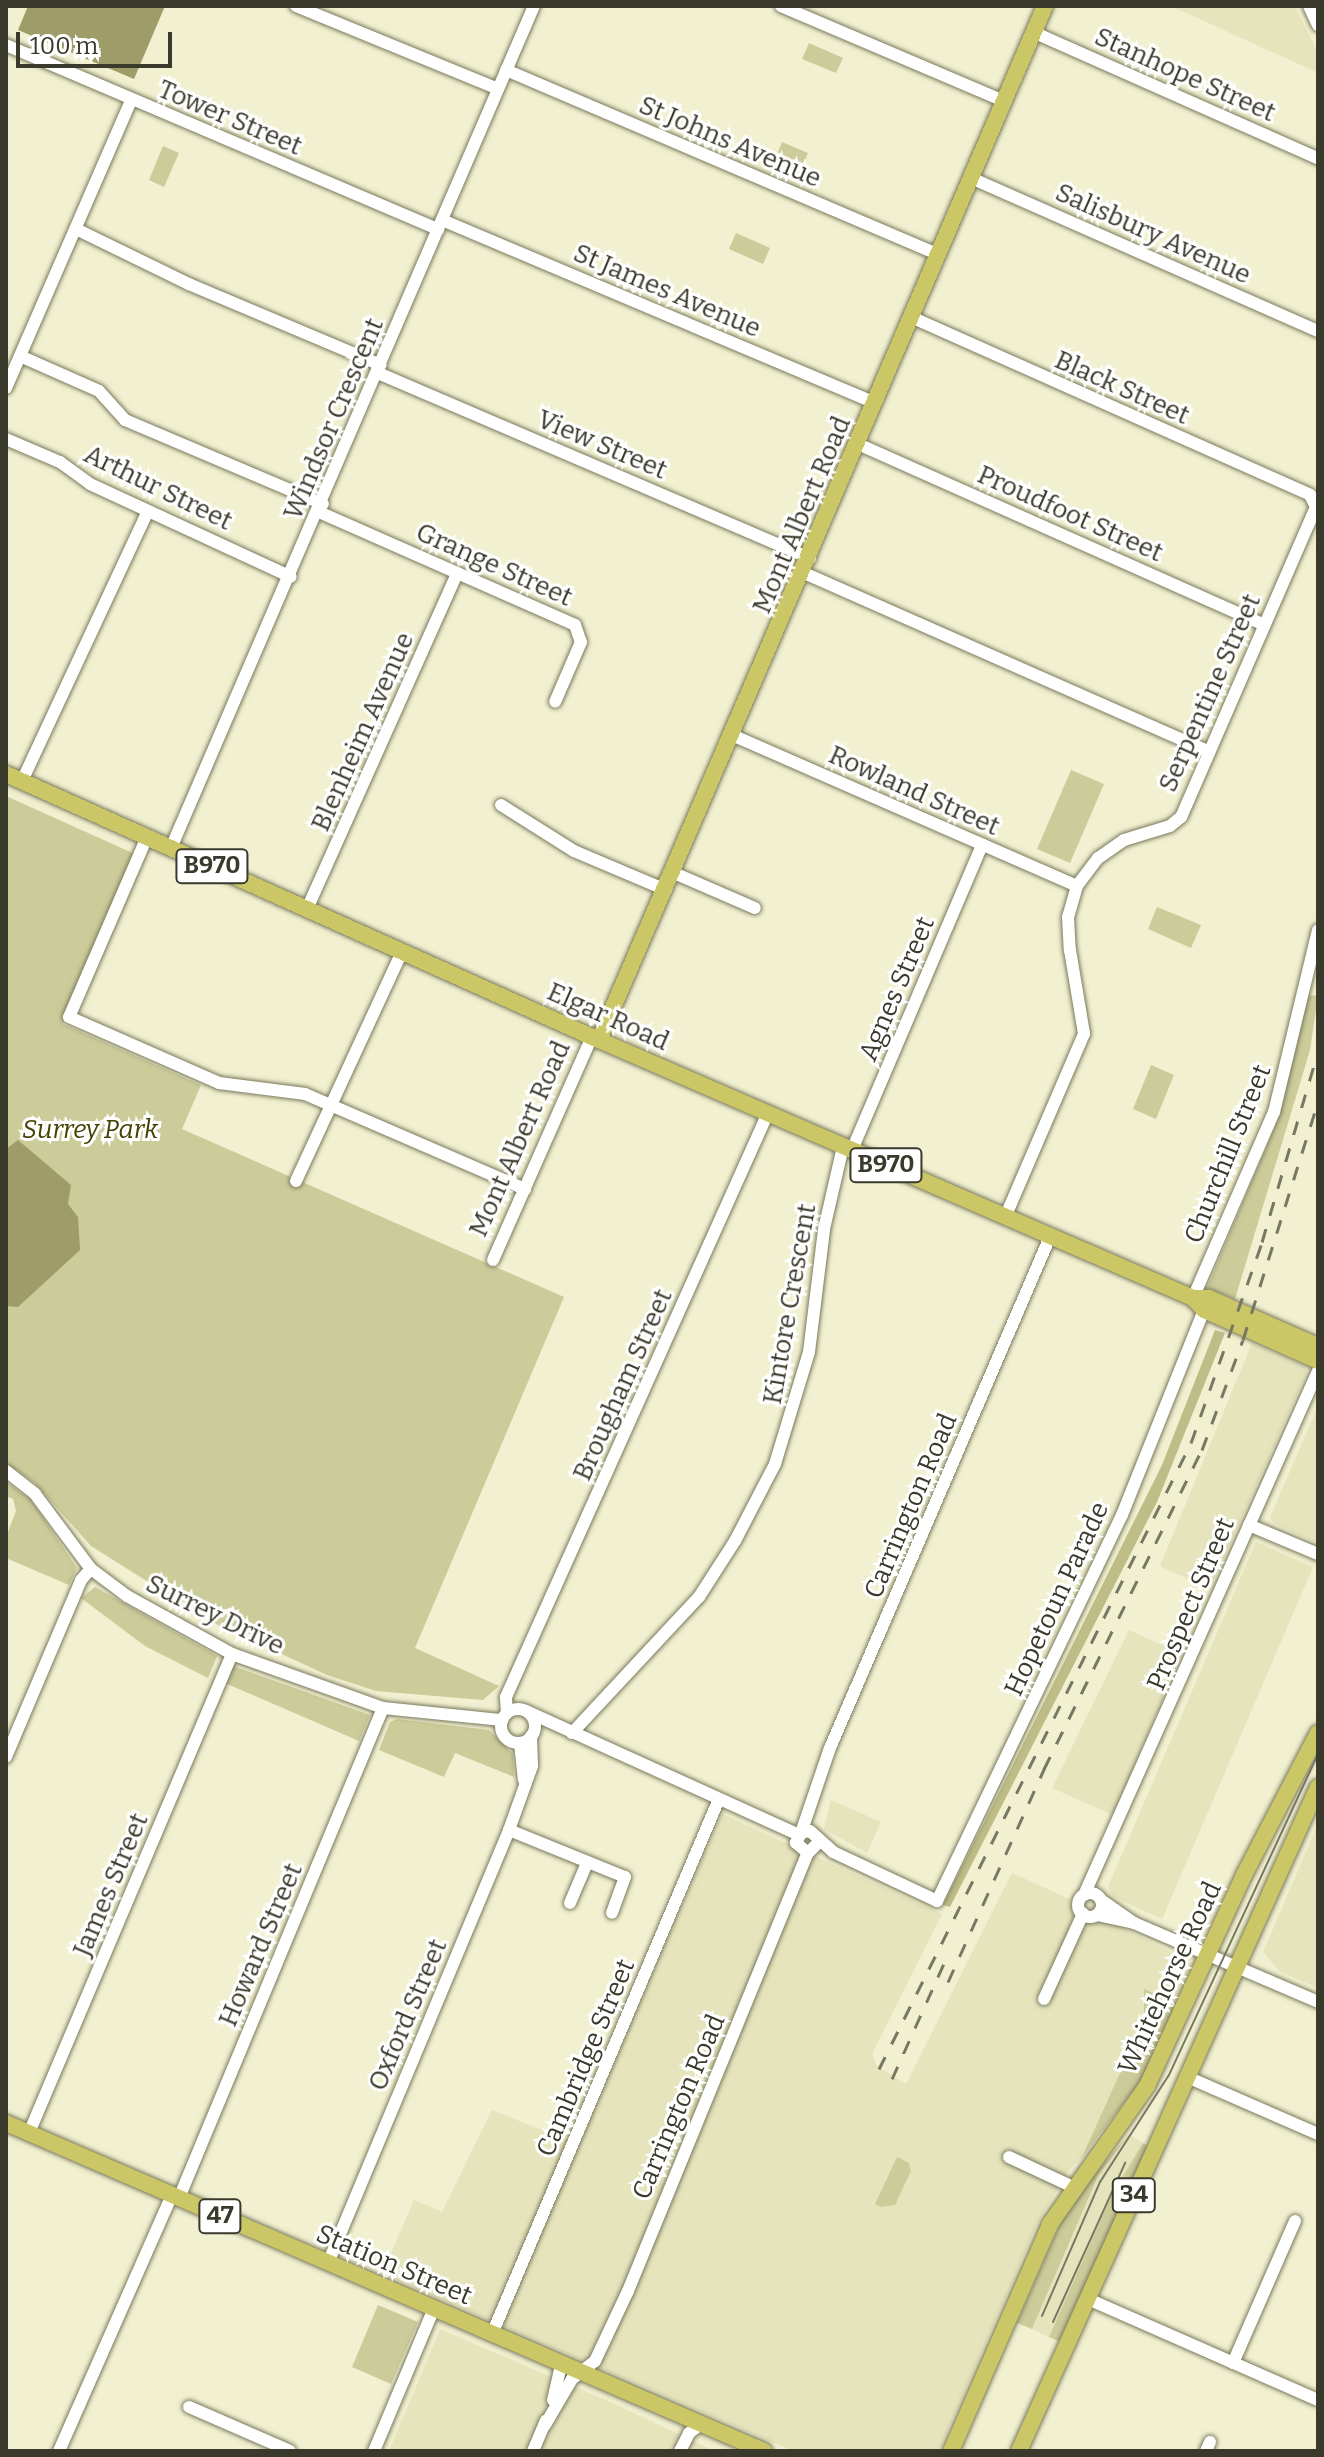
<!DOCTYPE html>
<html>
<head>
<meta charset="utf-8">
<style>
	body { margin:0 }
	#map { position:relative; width:1324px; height:2457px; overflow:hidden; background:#f1f0d0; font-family:Bitter,serif }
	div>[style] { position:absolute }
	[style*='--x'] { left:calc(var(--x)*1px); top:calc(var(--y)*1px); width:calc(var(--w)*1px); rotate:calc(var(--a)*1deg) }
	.built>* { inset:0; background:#e5e4bc }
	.green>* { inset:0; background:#cccb9a }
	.forest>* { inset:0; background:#bebd87 }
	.water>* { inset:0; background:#9e9c68 }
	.roads { filter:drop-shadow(0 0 2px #7a795c) drop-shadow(0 0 2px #7a795c) }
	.minor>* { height:12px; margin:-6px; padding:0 6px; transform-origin:6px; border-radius:6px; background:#fff }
	.minor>.ring { margin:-6px; padding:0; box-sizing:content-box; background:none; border:12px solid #fff; border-radius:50% }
	.major>* { height:16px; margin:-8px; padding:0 8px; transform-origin:8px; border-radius:8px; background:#cbc767 }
	.tram>* { height:2px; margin:-1px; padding:0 1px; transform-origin:1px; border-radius:1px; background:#777763 }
	.rail>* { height:3px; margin-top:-1.5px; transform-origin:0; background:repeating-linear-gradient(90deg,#777763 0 14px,transparent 0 28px) }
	span { translate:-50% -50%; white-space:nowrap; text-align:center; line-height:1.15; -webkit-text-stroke:6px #fff; paint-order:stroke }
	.shield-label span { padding:2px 6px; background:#fff; border:2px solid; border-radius:6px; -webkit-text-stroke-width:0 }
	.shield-label { font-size:24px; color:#39392c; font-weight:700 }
	.street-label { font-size:26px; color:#39392c }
	.park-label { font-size:26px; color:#454200; font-style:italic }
	.frame { position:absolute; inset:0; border:8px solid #39392c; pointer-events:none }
	.scale { position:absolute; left:16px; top:32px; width:156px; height:36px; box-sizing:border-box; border:4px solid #39392c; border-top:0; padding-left:10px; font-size:24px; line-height:28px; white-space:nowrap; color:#39392c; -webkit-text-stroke:6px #fff; paint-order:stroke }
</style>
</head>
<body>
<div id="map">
	<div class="built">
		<div style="clip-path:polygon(1171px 6px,1295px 6px,1318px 53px,1318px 73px)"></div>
		<div style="clip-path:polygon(1252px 1343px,1305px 1366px,1307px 1372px,1210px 1589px,1160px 1566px)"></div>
		<div style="clip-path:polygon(1318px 1406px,1318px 1543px,1273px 1523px,1270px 1517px)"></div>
		<div style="clip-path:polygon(1256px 1542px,1313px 1567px,1162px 1919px,1112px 1896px,1108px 1887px)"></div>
		<div style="clip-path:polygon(1129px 1630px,1182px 1654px,1113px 1815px,1052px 1788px)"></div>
		<div style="clip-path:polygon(831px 1800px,881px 1822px,867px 1853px,824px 1829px)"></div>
		<div style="clip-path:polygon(722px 1814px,942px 1914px,872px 2054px,877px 2066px,906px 2084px,1012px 1873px,1076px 1902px,1072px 1910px,1079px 1916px,1110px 1922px,1187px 1960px,1194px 1969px,1089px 2152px,1070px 2169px,1039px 2220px,939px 2451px,793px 2451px,382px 2274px,414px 2200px,442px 2212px,492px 2110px,579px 2145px)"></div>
		<div style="clip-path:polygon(1318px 1824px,1318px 1988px,1279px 1971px,1263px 1952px)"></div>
		<div style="clip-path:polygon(1129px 2134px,1143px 2143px,1113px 2192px,1049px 2337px,1032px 2329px,1098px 2176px)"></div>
		<div style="clip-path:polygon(440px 2329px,615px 2404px,714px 2451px,389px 2451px)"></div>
	</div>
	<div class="green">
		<div style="clip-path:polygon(809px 43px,843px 58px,836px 73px,802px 59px)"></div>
		<div style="clip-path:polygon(782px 142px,808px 153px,797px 181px,771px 170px)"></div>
		<div style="clip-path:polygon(163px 146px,179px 153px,164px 187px,149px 180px)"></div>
		<div style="clip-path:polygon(736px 233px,770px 248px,763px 264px,729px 249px)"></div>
		<div style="clip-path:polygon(1071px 770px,1104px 784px,1070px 863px,1037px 849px)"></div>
		<div style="clip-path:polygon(6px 796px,137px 855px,63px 1024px,201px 1085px,182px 1129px,564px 1297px,415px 1648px,499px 1686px,483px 1700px,376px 1691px,327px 1675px,212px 1622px,91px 1546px,34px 1482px,6px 1463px)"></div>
		<div style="clip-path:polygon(1157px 907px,1201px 925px,1191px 948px,1148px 929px)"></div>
		<div style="clip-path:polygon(1308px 995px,1318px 996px,1310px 1050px,1235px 1299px,1207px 1288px,1277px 1122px)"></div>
		<div style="clip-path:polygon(1151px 1065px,1174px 1075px,1156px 1119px,1133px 1109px)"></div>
		<div style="clip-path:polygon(6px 1482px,31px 1500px,77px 1568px,69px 1585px,6px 1558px,6px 1537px,16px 1511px,13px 1499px,6px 1496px)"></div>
		<div style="clip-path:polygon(95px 1587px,217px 1656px,208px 1678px,145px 1646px,81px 1598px)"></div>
		<div style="clip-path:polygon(233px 1666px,370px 1715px,359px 1741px,225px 1683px)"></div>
		<div style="clip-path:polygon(397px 1719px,489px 1730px,513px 1754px,514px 1777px,455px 1753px,444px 1777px,379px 1750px,390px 1722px)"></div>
		<div style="clip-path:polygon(1144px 1989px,1181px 2005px,1149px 2070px,1082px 2157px,1144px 2020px)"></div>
		<div style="clip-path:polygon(1129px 2134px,1098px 2176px,1032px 2329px,1017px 2323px,1069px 2204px)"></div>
		<div style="clip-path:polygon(1143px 2143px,1149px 2146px,1068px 2326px,1059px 2341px,1049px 2337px,1113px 2192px)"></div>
		<div style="clip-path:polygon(897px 2157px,909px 2163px,911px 2171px,895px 2205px,881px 2207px,875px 2204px)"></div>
		<div style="clip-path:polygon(378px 2305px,418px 2322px,391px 2384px,352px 2367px)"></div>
	</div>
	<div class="forest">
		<div style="clip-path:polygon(1215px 1330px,1225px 1333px,1157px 1502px,950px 1907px,943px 1905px,1162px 1465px)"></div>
	</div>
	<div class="water">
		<div style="clip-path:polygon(28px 6px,165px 6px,134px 79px,18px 30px)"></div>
		<div style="clip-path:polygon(18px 1140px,71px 1185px,68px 1204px,78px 1217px,80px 1250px,18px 1307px,6px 1306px,6px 1149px)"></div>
	</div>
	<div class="roads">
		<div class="minor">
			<div style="--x:296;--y:6;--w:218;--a:22.3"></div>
			<div style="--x:781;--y:6;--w:242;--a:23.1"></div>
			<div style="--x:1309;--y:6;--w:21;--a:65"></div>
			<div style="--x:1033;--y:32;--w:312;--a:23.9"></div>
			<div style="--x:6;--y:45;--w:470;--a:23.1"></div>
			<div style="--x:506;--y:70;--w:470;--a:23.1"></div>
			<div style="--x:971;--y:178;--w:379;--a:23.8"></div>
			<div style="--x:442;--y:220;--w:470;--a:22.9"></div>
			<div style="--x:76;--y:229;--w:126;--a:26"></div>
			<div style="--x:189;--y:284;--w:208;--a:22.9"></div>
			<div style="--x:911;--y:317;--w:437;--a:24"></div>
			<div style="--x:1310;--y:495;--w:13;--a:63"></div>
			<div style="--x:1316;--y:507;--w:338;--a:113.5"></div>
			<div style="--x:1181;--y:817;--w:14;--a:141"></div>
			<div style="--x:1170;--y:826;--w:48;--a:163.1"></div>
			<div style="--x:1124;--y:840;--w:32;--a:145"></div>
			<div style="--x:1098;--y:858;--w:35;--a:127"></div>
			<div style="--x:1077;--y:886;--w:32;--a:106"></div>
			<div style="--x:1068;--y:917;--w:33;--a:87"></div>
			<div style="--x:1070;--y:950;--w:85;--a:80.5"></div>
			<div style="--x:1084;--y:1034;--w:199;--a:113.3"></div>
			<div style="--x:20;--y:356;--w:86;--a:23.9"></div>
			<div style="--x:99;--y:391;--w:39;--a:48"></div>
			<div style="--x:125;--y:420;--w:215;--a:23"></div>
			<div style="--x:378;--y:373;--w:470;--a:23.2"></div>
			<div style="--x:6;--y:388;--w:314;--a:-66.5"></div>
			<div style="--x:6;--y:439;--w:59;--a:23.1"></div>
			<div style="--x:60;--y:462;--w:37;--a:36"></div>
			<div style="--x:90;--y:484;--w:221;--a:24.8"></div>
			<div style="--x:858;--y:444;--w:445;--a:24"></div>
			<div style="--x:319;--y:512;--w:280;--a:23.8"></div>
			<div style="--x:575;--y:625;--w:18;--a:71"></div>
			<div style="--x:581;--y:642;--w:65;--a:113.4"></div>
			<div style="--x:804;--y:573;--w:443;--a:23.8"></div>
			<div style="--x:734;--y:736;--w:374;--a:23.6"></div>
			<div style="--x:22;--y:781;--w:298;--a:-65"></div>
			<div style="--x:501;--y:805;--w:86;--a:32.2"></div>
			<div style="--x:574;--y:851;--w:100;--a:23"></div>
			<div style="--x:147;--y:837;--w:196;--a:113.4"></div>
			<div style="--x:69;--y:1017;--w:164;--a:23.7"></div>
			<div style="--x:219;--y:1083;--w:87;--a:7.3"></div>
			<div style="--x:305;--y:1094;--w:240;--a:23.4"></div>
			<div style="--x:171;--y:848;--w:917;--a:-66.68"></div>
			<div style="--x:674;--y:873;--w:88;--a:23.4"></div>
			<div style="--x:307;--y:909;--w:368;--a:-65.9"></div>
			<div style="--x:852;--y:1150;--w:332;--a:-66.9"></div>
			<div style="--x:296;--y:1181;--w:252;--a:-65.2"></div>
			<div style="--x:493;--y:1260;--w:244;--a:-66.1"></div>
			<div style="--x:1193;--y:1298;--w:203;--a:-66.5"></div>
			<div style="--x:1274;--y:1112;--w:187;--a:-76.4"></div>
			<div style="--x:6;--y:1471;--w:37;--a:38"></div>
			<div style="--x:35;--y:1494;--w:94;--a:53.3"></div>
			<div style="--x:91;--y:1569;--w:45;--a:36.9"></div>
			<div style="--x:127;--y:1596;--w:120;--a:28.9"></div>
			<div style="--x:232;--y:1654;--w:160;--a:19.7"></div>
			<div style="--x:383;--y:1708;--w:120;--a:5.8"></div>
			<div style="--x:1249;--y:1525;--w:75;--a:22.8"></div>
			<div class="ring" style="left:501px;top:1709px;width:22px;height:22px"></div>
			<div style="--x:526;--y:1711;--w:300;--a:24.4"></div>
			<div style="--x:507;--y:1713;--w:16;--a:-94"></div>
			<div style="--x:506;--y:1697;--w:640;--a:-65.84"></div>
			<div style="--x:572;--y:1733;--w:186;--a:-47"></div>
			<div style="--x:699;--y:1597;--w:67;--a:-57.3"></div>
			<div style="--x:735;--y:1541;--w:87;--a:-62.5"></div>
			<div style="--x:775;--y:1464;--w:117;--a:-73.1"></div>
			<div style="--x:809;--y:1352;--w:124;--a:-83"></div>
			<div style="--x:824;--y:1229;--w:84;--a:-77"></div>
			<div style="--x:520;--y:1743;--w:37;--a:84"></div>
			<div style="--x:6;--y:1757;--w:192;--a:-67"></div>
			<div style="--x:81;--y:1580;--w:15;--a:-48"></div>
			<div style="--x:509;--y:1830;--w:125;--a:22.1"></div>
			<div style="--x:625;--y:1877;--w:38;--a:110"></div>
			<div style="--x:801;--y:1833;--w:90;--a:-71.2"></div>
			<div style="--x:830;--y:1748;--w:556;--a:-66.71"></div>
			<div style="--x:819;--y:1842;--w:16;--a:135"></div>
			<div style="--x:808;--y:1853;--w:16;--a:-140"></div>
			<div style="--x:796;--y:1843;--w:11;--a:-63"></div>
			<div style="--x:801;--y:1833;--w:9;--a:-13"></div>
			<div style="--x:810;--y:1831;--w:31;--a:42"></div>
			<div style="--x:833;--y:1852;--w:115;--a:25.2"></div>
			<div style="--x:937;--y:1901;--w:428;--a:-64.4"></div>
			<div style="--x:1122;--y:1515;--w:221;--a:-68.2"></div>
			<div class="ring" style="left:1078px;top:1893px;width:12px;height:12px"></div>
			<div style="--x:1084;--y:1895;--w:574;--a:-65.94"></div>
			<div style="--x:1101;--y:1900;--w:40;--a:34.9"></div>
			<div style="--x:570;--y:1903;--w:43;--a:-67"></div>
			<div style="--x:1097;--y:1915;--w:38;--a:12"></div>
			<div style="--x:1134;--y:1923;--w:200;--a:23.2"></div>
			<div style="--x:1044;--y:1999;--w:94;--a:-65.4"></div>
			<div style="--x:1187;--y:2077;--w:143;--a:23.5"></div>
			<div style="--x:29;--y:2133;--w:520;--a:-67.03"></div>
			<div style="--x:1009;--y:2157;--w:71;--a:25.1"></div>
			<div style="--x:179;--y:2198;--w:531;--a:-67.4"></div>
			<div style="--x:328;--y:2263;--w:469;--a:-67.3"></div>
			<div style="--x:509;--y:1830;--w:68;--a:-70.2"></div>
			<div style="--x:532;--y:1766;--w:30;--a:-92"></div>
			<div style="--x:1088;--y:2299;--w:251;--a:23.7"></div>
			<div style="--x:492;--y:2334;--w:581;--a:-67.01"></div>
			<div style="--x:1233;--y:2363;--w:155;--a:-66.4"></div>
			<div style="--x:553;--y:2400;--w:37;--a:-77"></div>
			<div style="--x:189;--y:2407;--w:110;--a:23.5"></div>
			<div style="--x:545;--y:2425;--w:53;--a:-59.6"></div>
			<div style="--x:572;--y:2379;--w:29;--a:-38"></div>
			<div style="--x:595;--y:2361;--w:77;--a:-64.8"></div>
			<div style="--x:628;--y:2291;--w:474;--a:-67.7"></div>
			<div style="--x:59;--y:2451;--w:280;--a:-66.2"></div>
			<div style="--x:374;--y:2451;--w:155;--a:-67.2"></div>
			<div style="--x:533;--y:2451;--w:33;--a:-67"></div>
			<div style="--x:680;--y:2451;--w:20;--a:-63"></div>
			<div style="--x:689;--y:2433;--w:15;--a:-37"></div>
			<div style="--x:1206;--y:2451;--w:10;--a:-66"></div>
		</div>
		<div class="major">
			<div style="--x:6;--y:774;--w:642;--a:24.17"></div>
			<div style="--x:592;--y:1037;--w:655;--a:23.47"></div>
			<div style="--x:1193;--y:1298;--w:16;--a:0"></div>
			<div style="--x:1209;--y:1298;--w:119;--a:23.8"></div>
			<div style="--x:599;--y:1040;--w:1126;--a:-66.67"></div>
			<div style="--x:1193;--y:1298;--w:16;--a:47"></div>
			<div style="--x:1204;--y:1310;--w:125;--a:24.1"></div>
			<div style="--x:6;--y:2123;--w:826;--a:23.4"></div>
			<div style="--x:951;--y:2451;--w:248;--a:-66.4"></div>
			<div style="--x:1050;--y:2224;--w:169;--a:-54.9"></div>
			<div style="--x:1147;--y:2086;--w:232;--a:-65.3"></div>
			<div style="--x:1244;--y:1875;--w:160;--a:-62.5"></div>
			<div style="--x:1019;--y:2451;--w:728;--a:-65.76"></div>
		</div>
	</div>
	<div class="tram">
		<div style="--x:1042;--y:2316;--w:146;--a:-66.6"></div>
		<div style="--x:1100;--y:2182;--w:127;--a:-57.2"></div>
		<div style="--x:1169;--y:2075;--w:354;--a:-65.1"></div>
		<div style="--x:1053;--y:2322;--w:175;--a:-65.6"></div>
	</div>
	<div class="rail">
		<div style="--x:948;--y:1982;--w:234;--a:-65.7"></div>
		<div style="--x:1044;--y:1769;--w:356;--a:-63.7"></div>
		<div style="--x:1202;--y:1450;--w:117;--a:-69.6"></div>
		<div style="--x:1243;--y:1340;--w:250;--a:-72.5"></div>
		<div style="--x:879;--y:2069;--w:699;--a:-63.51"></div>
		<div style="--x:1191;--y:1443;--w:213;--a:-70.5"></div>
		<div style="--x:1262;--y:1242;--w:198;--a:-73.6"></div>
		<div style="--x:892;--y:2079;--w:132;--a:-65.8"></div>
		<div style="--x:701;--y:2451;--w:2;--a:-63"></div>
	</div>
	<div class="shield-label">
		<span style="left:212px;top:866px">B970</span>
		<span style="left:886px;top:1165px">B970</span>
		<span style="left:1134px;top:2195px">34</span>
		<span style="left:220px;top:2216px">47</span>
	</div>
	<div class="street-label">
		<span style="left:1185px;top:75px;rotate:24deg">Stanhope Street</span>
		<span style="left:230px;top:118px;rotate:23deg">Tower Street</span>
		<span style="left:730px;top:142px;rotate:23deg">St Johns Avenue</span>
		<span style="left:1153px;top:234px;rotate:24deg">Salisbury Avenue</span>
		<span style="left:667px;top:291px;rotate:23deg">St James Avenue</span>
		<span style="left:1122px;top:388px;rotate:24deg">Black Street</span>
		<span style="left:334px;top:419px;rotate:-67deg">Windsor Crescent</span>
		<span style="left:602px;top:445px;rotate:23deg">View Street</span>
		<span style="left:158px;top:488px;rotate:26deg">Arthur Street</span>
		<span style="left:1070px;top:514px;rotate:24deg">Proudfoot Street</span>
		<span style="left:802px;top:515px;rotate:-67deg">Mont Albert Road</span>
		<span style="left:494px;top:565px;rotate:24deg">Grange Street</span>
		<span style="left:1210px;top:693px;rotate:-66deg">Serpentine Street</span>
		<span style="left:363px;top:732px;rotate:-66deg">Blenheim Avenue</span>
		<span style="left:914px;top:791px;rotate:24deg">Rowland Street</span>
		<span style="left:897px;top:989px;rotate:-67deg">Agnes Street</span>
		<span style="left:608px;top:1017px;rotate:24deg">Elgar Road</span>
		<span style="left:520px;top:1139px;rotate:-66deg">Mont Albert Road</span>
		<span style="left:1228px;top:1154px;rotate:-68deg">Churchill Street</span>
		<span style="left:790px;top:1304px;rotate:-80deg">Kintore Crescent</span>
		<span style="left:623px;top:1385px;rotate:-66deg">Brougham Street</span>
		<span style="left:911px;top:1506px;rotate:-67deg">Carrington Road</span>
		<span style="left:1057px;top:1599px;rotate:-65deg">Hopetoun Parade</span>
		<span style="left:1191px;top:1604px;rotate:-67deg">Prospect Street</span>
		<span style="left:215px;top:1615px;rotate:26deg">Surrey Drive</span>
		<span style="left:111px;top:1885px;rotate:-67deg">James Street</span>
		<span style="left:261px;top:1945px;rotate:-67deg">Howard Street</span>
		<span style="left:1170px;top:1978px;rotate:-65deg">Whitehorse Road</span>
		<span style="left:408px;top:2015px;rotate:-67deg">Oxford Street</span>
		<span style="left:586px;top:2058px;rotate:-67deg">Cambridge Street</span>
		<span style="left:679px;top:2107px;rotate:-67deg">Carrington Road</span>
		<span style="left:394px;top:2265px;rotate:23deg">Station Street</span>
	</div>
	<div class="park-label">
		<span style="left:90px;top:1130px">Surrey Park</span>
	</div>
	<div class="frame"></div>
	<div class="scale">100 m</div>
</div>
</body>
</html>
